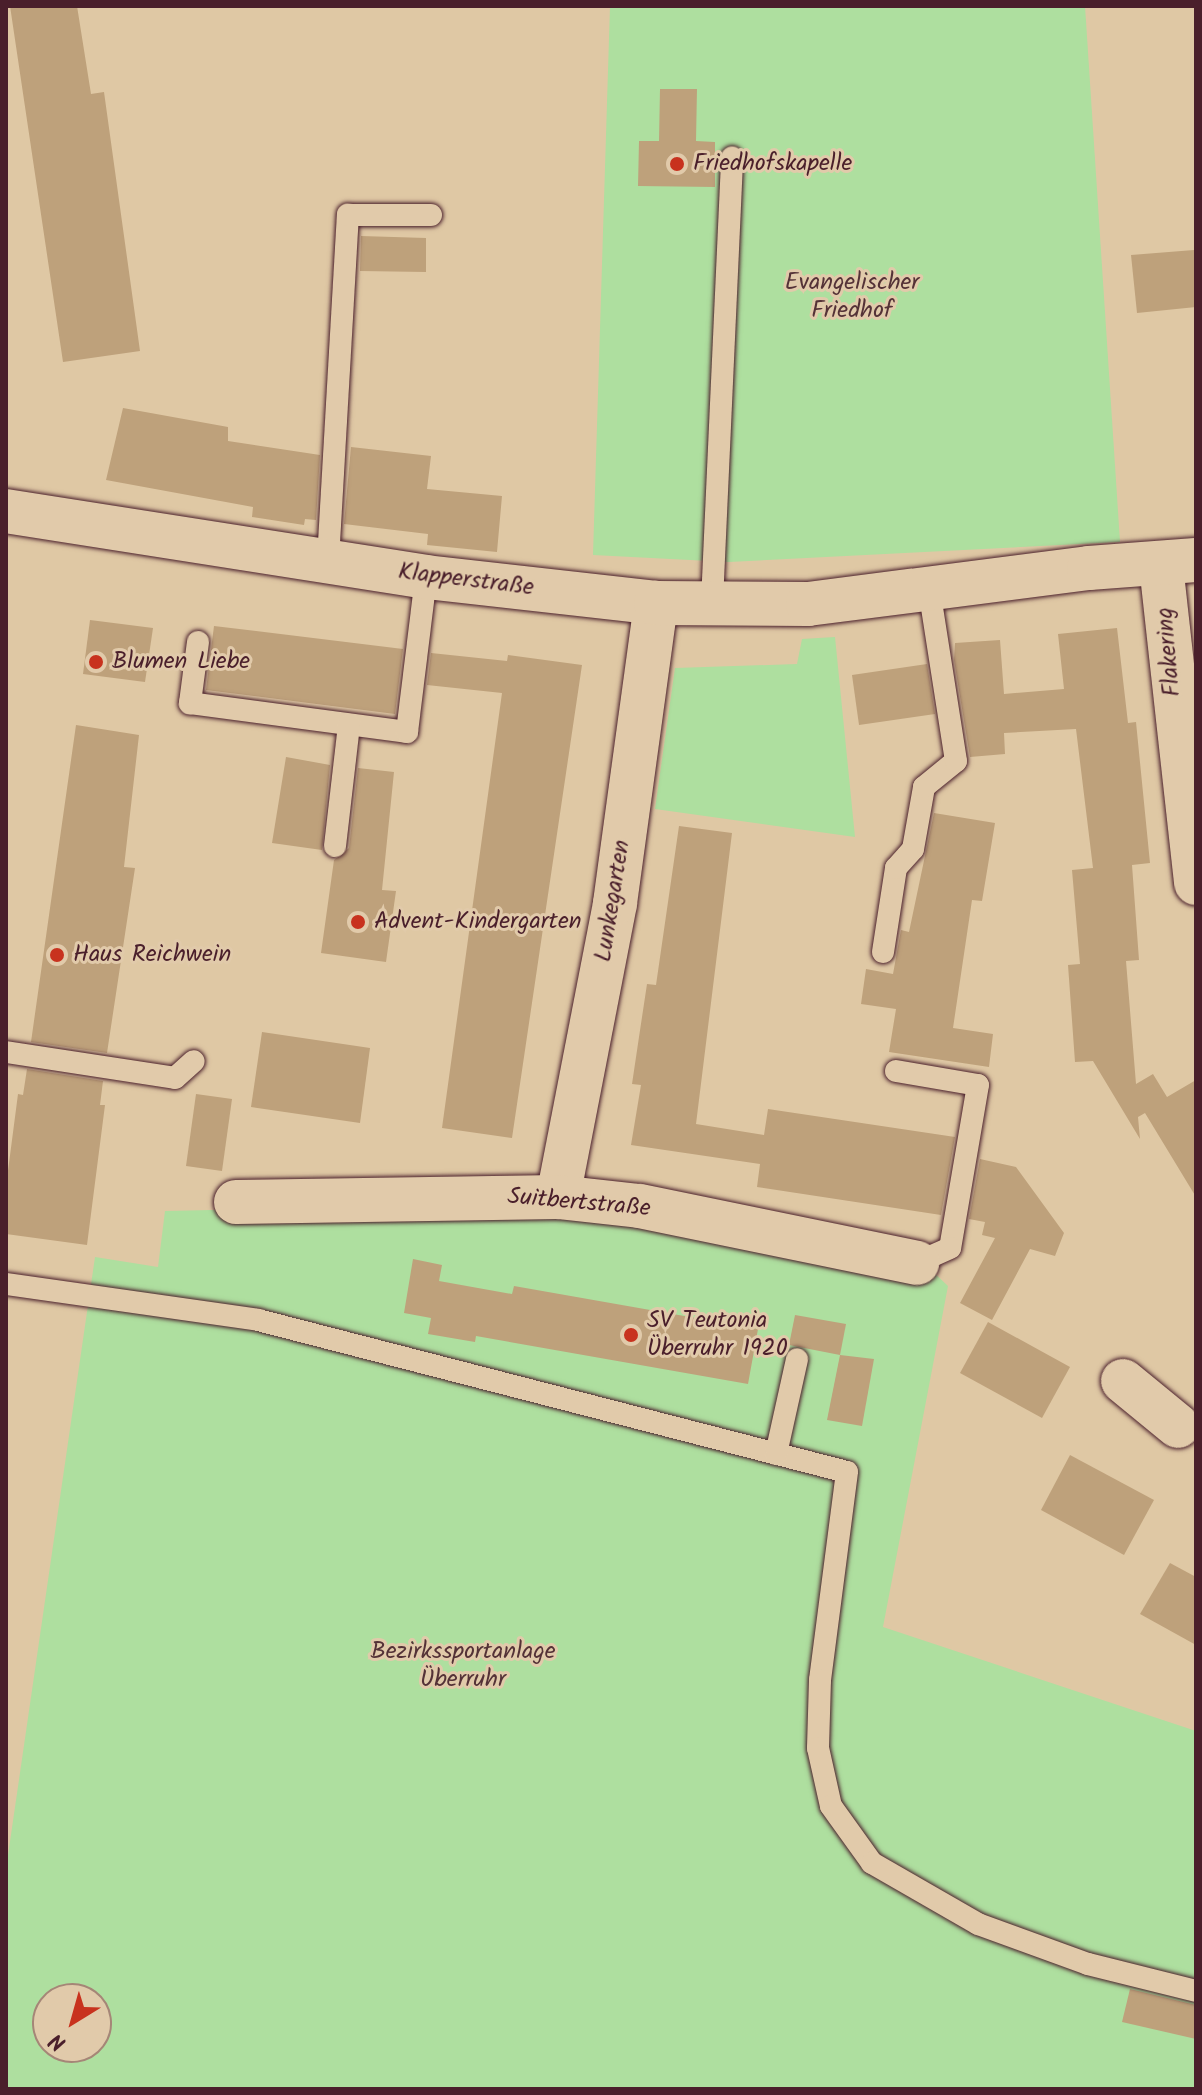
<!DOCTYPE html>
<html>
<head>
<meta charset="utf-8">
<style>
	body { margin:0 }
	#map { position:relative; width:1202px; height:2095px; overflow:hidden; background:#dfc8a4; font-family:Kalam,sans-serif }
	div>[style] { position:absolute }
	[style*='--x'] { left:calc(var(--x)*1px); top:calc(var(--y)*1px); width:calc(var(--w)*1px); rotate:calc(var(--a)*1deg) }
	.green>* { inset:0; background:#aedf9f }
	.building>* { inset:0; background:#bea17b }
	.roads { filter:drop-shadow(0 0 2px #4a1f2b) drop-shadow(0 0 2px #4a1f2b) }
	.lane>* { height:22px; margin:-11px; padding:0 11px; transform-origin:11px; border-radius:11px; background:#e1caaa }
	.street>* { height:44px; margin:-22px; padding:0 22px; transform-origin:22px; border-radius:22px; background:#e1caaa }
	.secondary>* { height:44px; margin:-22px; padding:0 22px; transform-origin:22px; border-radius:22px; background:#e1caaa }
	.dots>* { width:22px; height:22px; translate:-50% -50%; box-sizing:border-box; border:4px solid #e1caaa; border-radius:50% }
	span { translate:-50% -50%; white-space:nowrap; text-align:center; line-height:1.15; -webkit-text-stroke:6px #e1caaa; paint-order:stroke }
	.poi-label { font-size:24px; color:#4a1f2b }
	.left { translate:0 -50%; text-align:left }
	.park-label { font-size:24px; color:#543237 }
	.street-label { font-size:24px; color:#4a1f2b }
	.frame { position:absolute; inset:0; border:8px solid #4a1f2b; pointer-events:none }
	.north { position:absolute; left:32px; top:1983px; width:80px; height:80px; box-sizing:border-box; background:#e1caaa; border:2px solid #a58677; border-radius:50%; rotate:217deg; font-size:22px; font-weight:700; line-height:32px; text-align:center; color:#4a1f2b }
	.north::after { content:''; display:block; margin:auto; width:28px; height:36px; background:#c8321e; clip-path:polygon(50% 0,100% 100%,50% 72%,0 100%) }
</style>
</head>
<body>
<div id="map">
	<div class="green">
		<div style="clip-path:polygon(610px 6px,1085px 6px,1120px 542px,729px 562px,593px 555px)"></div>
		<div style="clip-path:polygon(835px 637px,855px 837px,655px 809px,675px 668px,797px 664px,802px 639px)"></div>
		<div style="clip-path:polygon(evenodd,493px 1204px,928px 1267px,948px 1286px,883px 1627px,1196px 1731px,1196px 2089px,6px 2089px,6px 1869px,95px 1257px,158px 1267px,165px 1211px,493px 1204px,48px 1999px,96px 1999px,96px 2047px,48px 2047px,48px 1999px)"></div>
	</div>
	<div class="building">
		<div style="clip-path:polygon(10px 6px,77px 6px,91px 94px,104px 92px,140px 351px,63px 362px)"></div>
		<div style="clip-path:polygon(660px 89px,697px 89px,696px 141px,715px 142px,715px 187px,638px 186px,639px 141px,659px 141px)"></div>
		<div style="clip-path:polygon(361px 236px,426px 238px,426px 272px,360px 271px)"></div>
		<div style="clip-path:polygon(1194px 250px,1196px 307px,1137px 313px,1131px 255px)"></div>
		<div style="clip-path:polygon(123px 408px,228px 427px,228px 441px,320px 455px,316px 520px,305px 519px,304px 525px,252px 517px,253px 507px,106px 480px)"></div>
		<div style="clip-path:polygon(351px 447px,431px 456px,427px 489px,502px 496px,497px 552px,427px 545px,428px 534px,344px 524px)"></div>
		<div style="clip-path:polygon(90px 620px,153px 628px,145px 682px,83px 674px)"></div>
		<div style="clip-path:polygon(214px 626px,403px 649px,395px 714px,206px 690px)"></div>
		<div style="clip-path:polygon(1117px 628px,1128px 723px,1136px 722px,1150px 863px,1132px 865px,1139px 960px,1126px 961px,1136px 1084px,1153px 1074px,1167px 1097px,1196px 1080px,1196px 1197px,1145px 1113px,1138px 1117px,1140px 1139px,1093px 1061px,1075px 1062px,1068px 965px,1080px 964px,1072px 870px,1093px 868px,1076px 729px,1004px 733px,1005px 754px,970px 757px,954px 660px,955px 643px,1000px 640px,1004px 694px,1064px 689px,1058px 634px)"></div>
		<div style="clip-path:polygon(431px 653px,507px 661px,508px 655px,582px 665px,512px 1138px,442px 1128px,502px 693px,427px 685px)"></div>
		<div style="clip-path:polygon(927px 664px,935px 714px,859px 725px,852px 675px)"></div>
		<div style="clip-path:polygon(76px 725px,139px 735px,124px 867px,135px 868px,107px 1053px,31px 1042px)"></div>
		<div style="clip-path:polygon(286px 757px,330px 765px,322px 850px,272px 843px)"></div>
		<div style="clip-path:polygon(358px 768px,394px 772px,382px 890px,396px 891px,386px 962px,321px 953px,334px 860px,349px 848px)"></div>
		<div style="clip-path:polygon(934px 813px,995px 823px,982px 901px,972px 900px,953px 1028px,993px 1034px,989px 1067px,889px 1052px,896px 1009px,861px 1004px,866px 969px,893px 974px,901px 930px,909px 932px)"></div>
		<div style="clip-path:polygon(679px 826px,732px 833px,696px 1124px,764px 1135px,768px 1109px,955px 1137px,941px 1215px,757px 1187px,760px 1164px,631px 1145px,641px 1085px,632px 1084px,639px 1037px,647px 984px,656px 985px)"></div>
		<div style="clip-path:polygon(262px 1032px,370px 1048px,360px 1123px,251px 1107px)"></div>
		<div style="clip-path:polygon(27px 1069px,103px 1081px,100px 1105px,105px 1105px,87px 1245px,6px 1234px,6px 1186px,18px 1094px,23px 1095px)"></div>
		<div style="clip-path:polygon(196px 1094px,232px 1099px,222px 1171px,186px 1166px)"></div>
		<div style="clip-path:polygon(980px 1159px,1016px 1167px,1064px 1233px,1055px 1256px,1030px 1249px,992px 1320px,960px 1303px,995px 1238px,982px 1235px,985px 1222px,969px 1219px)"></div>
		<div style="clip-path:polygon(413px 1259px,442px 1265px,439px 1281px,512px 1294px,514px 1286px,758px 1329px,748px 1384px,476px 1336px,475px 1342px,428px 1334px,431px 1318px,404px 1313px)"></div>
		<div style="clip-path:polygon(795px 1315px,846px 1324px,840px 1355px,789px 1345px)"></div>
		<div style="clip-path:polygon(988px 1322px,1070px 1367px,1042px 1418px,960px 1373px)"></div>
		<div style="clip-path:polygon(840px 1355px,874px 1359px,862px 1426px,827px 1420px)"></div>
		<div style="clip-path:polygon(1070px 1455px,1154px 1500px,1124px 1555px,1041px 1510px)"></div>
		<div style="clip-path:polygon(1170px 1563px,1196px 1577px,1196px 1645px,1140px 1614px)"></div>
		<div style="clip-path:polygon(1130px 1989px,1196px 2005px,1196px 2039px,1122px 2022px)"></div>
	</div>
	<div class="roads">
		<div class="lane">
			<div style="--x:328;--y:560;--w:346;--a:-86.7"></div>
			<div style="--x:348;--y:215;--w:83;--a:0"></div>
			<div style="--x:712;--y:602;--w:445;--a:-87.4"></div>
			<div style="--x:198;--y:642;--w:62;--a:97.5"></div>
			<div style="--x:190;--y:703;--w:219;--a:7.6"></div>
			<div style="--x:407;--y:732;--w:156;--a:-83"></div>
			<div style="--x:335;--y:846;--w:122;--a:-83.4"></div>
			<div style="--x:883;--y:952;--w:85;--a:-81.2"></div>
			<div style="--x:896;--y:868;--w:25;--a:-48"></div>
			<div style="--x:913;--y:849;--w:63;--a:-79.9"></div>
			<div style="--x:924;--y:787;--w:41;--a:-39.1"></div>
			<div style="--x:956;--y:761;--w:175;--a:-98.9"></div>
			<div style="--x:6;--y:1052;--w:171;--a:8.7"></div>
			<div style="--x:175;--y:1078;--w:25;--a:-42"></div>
			<div style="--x:896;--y:1071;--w:83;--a:9.7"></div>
			<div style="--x:978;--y:1085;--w:165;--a:99.7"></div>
			<div style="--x:950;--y:1248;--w:36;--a:156"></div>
			<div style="--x:6;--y:1284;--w:255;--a:8.1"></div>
			<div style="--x:258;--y:1320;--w:608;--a:14.47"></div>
			<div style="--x:847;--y:1472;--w:210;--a:97.4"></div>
			<div style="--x:820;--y:1680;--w:68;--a:91.7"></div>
			<div style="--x:818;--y:1748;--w:59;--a:77.4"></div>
			<div style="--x:831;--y:1806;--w:70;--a:54.3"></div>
			<div style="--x:872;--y:1863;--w:122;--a:29.9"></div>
			<div style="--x:978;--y:1924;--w:117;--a:20"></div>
			<div style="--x:1088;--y:1964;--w:111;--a:14"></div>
			<div style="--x:776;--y:1454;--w:97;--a:-77.5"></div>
		</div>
		<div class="street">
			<div style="--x:1161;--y:565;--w:320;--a:83.7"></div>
			<div style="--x:558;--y:1197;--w:299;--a:-79"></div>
			<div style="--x:615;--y:903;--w:303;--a:-82.2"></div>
			<div style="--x:236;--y:1202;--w:322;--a:-0.9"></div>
			<div style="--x:558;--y:1197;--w:82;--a:6.3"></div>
			<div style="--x:640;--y:1206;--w:283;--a:11.6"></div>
			<div style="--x:1123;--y:1381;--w:71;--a:39.3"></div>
		</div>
		<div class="secondary">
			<div style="--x:6;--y:511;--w:425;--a:8.9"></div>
			<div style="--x:426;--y:577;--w:231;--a:6.4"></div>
			<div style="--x:656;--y:603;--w:152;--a:0.4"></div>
			<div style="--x:808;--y:604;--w:283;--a:-7.3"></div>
			<div style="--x:1089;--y:568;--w:107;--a:-4.3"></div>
		</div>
	</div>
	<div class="dots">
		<div style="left:677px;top:164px;background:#c8321e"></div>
		<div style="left:96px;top:662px;background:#c8321e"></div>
		<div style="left:358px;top:922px;background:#c8321e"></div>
		<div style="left:57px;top:955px;background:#c8321e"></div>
		<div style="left:631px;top:1335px;background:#c8321e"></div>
	</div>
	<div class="poi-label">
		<span class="left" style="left:693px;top:164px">Friedhofskapelle</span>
		<span class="left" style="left:112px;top:662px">Blumen Liebe</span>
		<span class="left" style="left:374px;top:922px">Advent-Kindergarten</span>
		<span class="left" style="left:73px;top:955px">Haus Reichwein</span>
		<span class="left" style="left:647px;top:1335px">SV Teutonia<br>Überruhr 1920</span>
	</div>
	<div class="park-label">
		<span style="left:852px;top:297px">Evangelischer<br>Friedhof</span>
		<span style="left:463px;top:1666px">Bezirkssportanlage<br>Überruhr</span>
	</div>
	<div class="street-label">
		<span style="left:466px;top:580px;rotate:7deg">Klapperstraße</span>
		<span style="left:1169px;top:652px;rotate:-95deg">Flakering</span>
		<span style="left:613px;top:901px;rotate:-81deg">Lunkegarten</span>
		<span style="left:579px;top:1203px;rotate:5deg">Suitbertstraße</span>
	</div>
	<div class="frame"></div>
	<div class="north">N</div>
</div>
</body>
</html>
